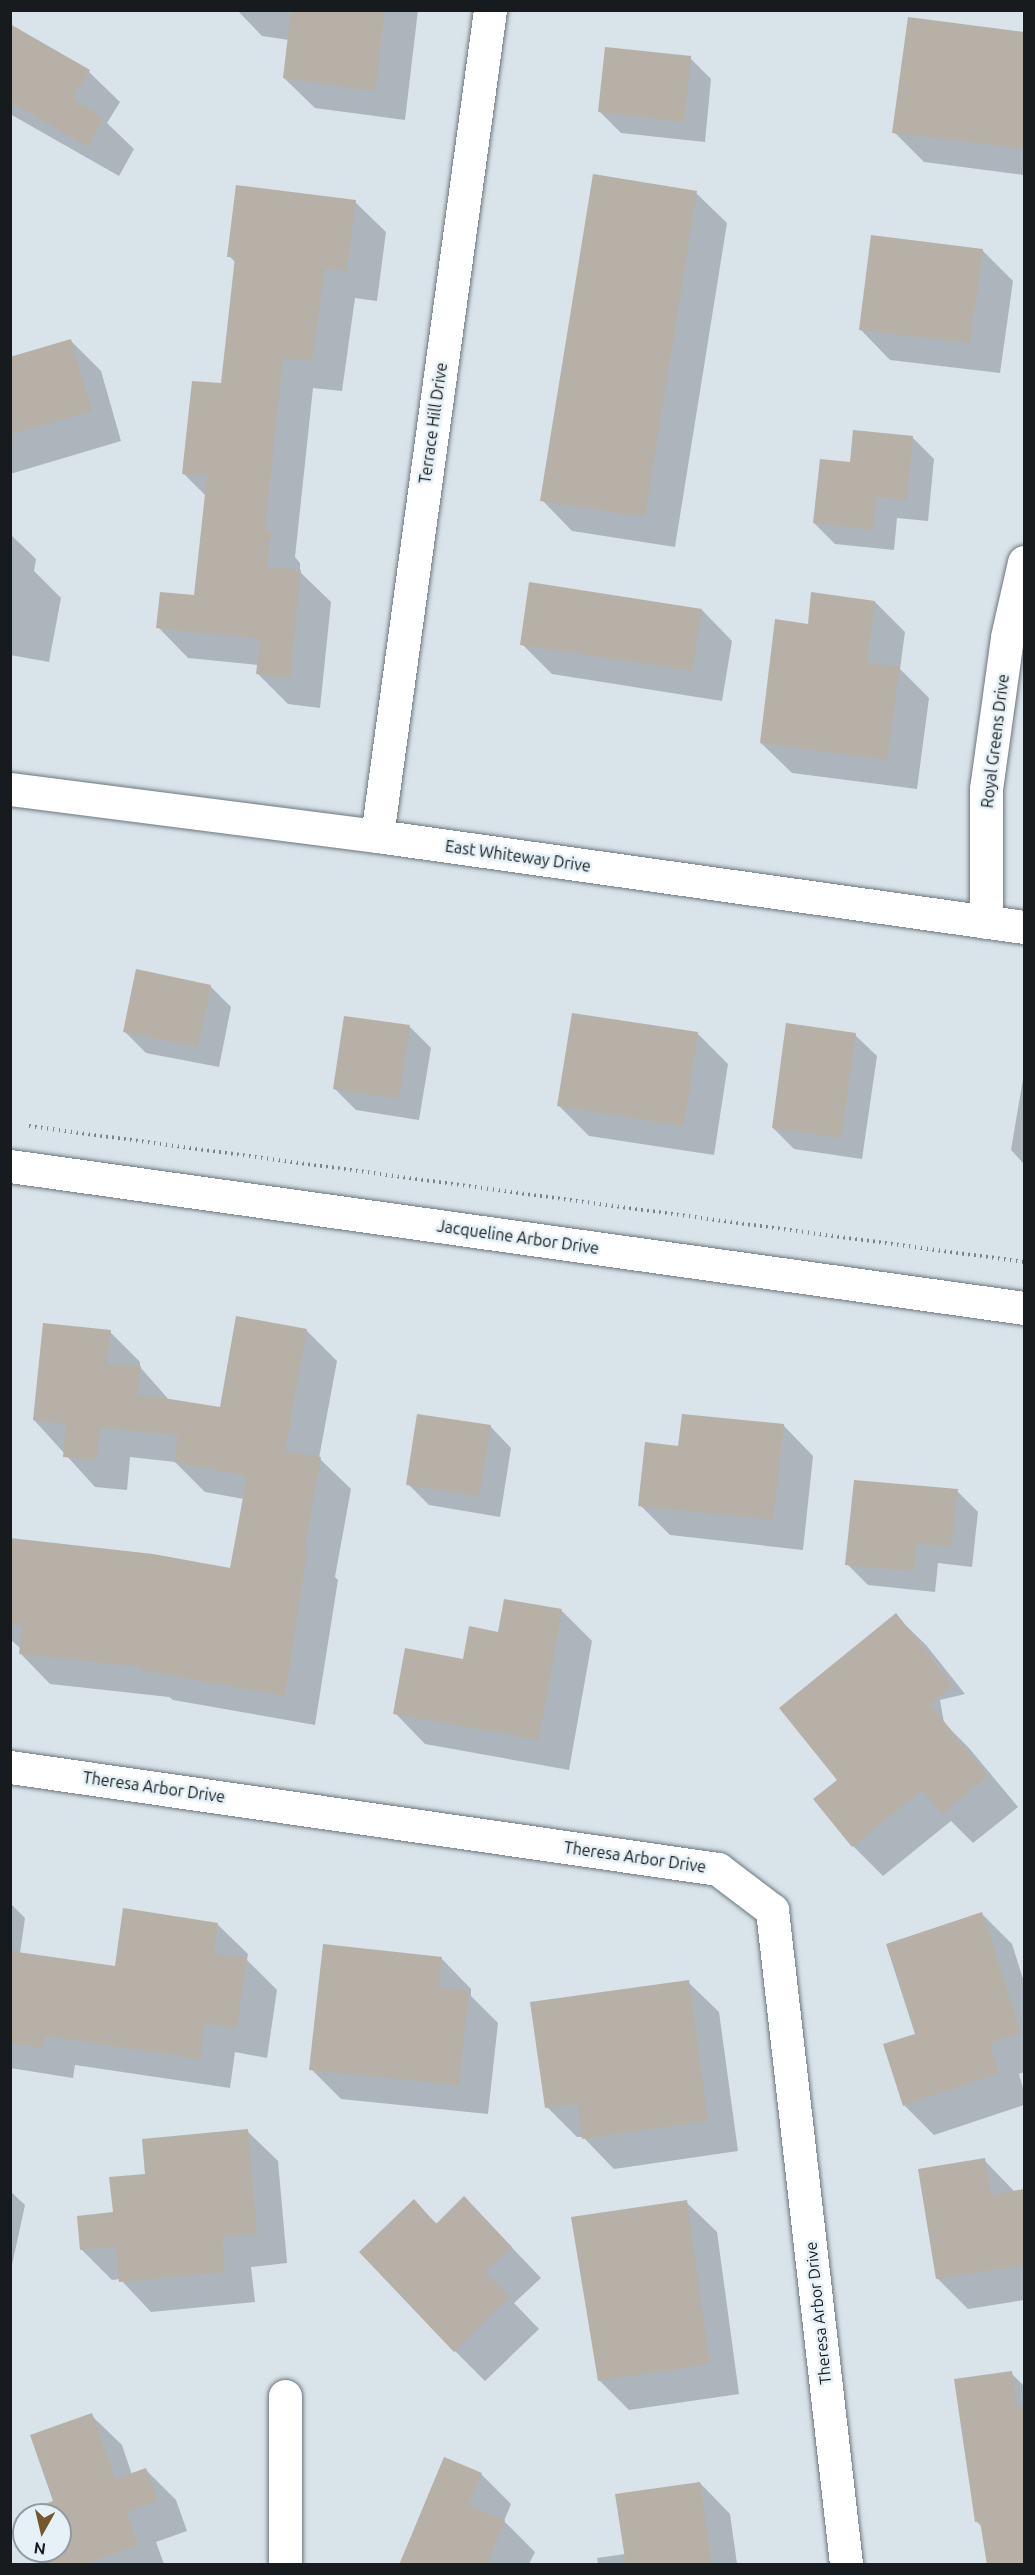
<!DOCTYPE html>
<html>
<head>
<meta charset="utf-8">
<style>
	body { margin:0 }
	#map { position:relative; width:1035px; height:2575px; overflow:hidden; background:#d8e3ea; font-family:Ubuntu,sans-serif }
	div>[style] { position:absolute }
	[style*='--x'] { left:calc(var(--x)*1px); top:calc(var(--y)*1px); width:calc(var(--w)*1px); rotate:calc(var(--a)*1deg) }
	.shadow>* { inset:0; background:#0003 }
	.building>* { inset:0; background:#b7b0a7 }
	.path>* { height:4px; margin-top:-2px; transform-origin:0; background:repeating-linear-gradient(90deg,#7d858a 0 1.5px,transparent 0 6px) }
	.roads { filter:drop-shadow(0 0 2px #6d777d) drop-shadow(0 0 2px #6d777d) }
	.minor>* { height:33px; margin:-16.5px; padding:0 16.5px; transform-origin:16.5px; border-radius:16.5px; background:#fff }
	span { translate:-50% -50%; white-space:nowrap; text-align:center; line-height:1.15; -webkit-text-stroke:5px #e5f1f7; paint-order:stroke }
	.street-label { font-size:16px; color:#171b1d }
	.frame { position:absolute; inset:0; border:12px solid #171b1d; pointer-events:none }
	.north { position:absolute; left:12px; top:2503px; width:60px; height:60px; box-sizing:border-box; background:#e5f1f7; border:2px solid #939ba0; border-radius:50%; rotate:188deg; font-size:16px; font-weight:700; line-height:24px; text-align:center; color:#171b1d }
	.north::after { content:''; display:block; margin:auto; width:21px; height:27px; background:#75572b; clip-path:polygon(50% 0,100% 100%,50% 72%,0 100%) }
</style>
</head>
<body>
<div id="map">
	<div class="shadow">
		<div style="clip-path:polygon(237px 10px,418px 10px,405px 120px,315px 108px,284px 78px,289px 40px,262px 36px)"></div>
		<div style="clip-path:polygon(909px 19px,1024px 33px,1024px 175px,924px 162px,894px 132px)"></div>
		<div style="clip-path:polygon(10px 26px,89px 72px,120px 102px,107px 123px,134px 149px,119px 176px,10px 114px)"></div>
		<div style="clip-path:polygon(690px 58px,711px 79px,705px 142px,621px 133px,600px 112px)"></div>
		<div style="clip-path:polygon(696px 193px,727px 223px,675px 547px,572px 531px,542px 500px)"></div>
		<div style="clip-path:polygon(355px 202px,386px 232px,377px 301px,355px 298px,342px 391px,313px 388px,295px 557px,300px 563px,300px 572px,331px 602px,320px 708px,288px 704px,257px 673px,258px 665px,188px 658px,158px 627px,196px 597px,206px 496px,183px 473px,222px 385px,236px 263px,229px 256px)"></div>
		<div style="clip-path:polygon(982px 250px,1013px 281px,1000px 373px,890px 360px,860px 329px)"></div>
		<div style="clip-path:polygon(70px 340px,101px 371px,121px 441px,10px 474px,10px 358px)"></div>
		<div style="clip-path:polygon(913px 438px,934px 459px,928px 521px,897px 518px,894px 550px,835px 544px,814px 523px,851px 464px)"></div>
		<div style="clip-path:polygon(10px 534px,36px 559px,34px 571px,61px 598px,49px 662px,10px 655px)"></div>
		<div style="clip-path:polygon(875px 602px,905px 632px,900px 669px,929px 698px,917px 789px,792px 773px,761px 743px,809px 626px)"></div>
		<div style="clip-path:polygon(702px 610px,732px 641px,722px 701px,552px 674px,522px 644px)"></div>
		<div style="clip-path:polygon(210px 986px,231px 1007px,219px 1067px,146px 1053px,125px 1032px)"></div>
		<div style="clip-path:polygon(410px 1027px,431px 1048px,419px 1120px,356px 1110px,335px 1089px)"></div>
		<div style="clip-path:polygon(698px 1034px,728px 1064px,714px 1155px,589px 1136px,559px 1106px)"></div>
		<div style="clip-path:polygon(855px 1035px,877px 1056px,862px 1159px,794px 1149px,773px 1128px)"></div>
		<div style="clip-path:polygon(1023px 1079px,1024px 1080px,1024px 1164px,1011px 1150px)"></div>
		<div style="clip-path:polygon(307px 1331px,337px 1361px,319px 1458px,351px 1489px,335px 1577px,338px 1580px,315px 1725px,173px 1700px,169px 1697px,50px 1684px,20px 1653px,21px 1649px,10px 1639px,10px 1540px,232px 1570px,244px 1499px,205px 1492px,175px 1462px,130px 1457px,127px 1490px,95px 1487px,34px 1420px,110px 1332px,140px 1362px,140px 1367px,170px 1401px,221px 1409px)"></div>
		<div style="clip-path:polygon(783px 1425px,813px 1456px,803px 1550px,670px 1535px,640px 1505px,680px 1447px)"></div>
		<div style="clip-path:polygon(490px 1426px,511px 1448px,500px 1517px,429px 1505px,408px 1484px)"></div>
		<div style="clip-path:polygon(957px 1491px,978px 1512px,972px 1567px,938px 1563px,935px 1592px,868px 1585px,847px 1564px)"></div>
		<div style="clip-path:polygon(562px 1611px,592px 1641px,569px 1770px,425px 1744px,395px 1713px,500px 1633px)"></div>
		<div style="clip-path:polygon(895px 1615px,926px 1645px,965px 1694px,940px 1700px,944px 1723px,969px 1748px,1018px 1807px,973px 1843px,951px 1821px,883px 1876px,853px 1846px,839px 1780px)"></div>
		<div style="clip-path:polygon(10px 1903px,25px 1918px,20px 1953px,116px 1968px,217px 1924px,248px 1954px,247px 1960px,277px 1990px,267px 2058px,235px 2052px,230px 2088px,75px 2065px,73px 2078px,10px 2068px)"></div>
		<div style="clip-path:polygon(982px 1914px,1012px 1944px,1024px 1982px,1024px 2072px,1019px 2074px,1024px 2092px,1024px 2105px,934px 2135px,904px 2105px,917px 2035px)"></div>
		<div style="clip-path:polygon(441px 1958px,471px 1989px,471px 1996px,498px 2023px,488px 2114px,341px 2099px,311px 2069px)"></div>
		<div style="clip-path:polygon(688px 1982px,719px 2012px,738px 2151px,614px 2169px,583px 2137px,577px 2137px,547px 2107px)"></div>
		<div style="clip-path:polygon(247px 2131px,278px 2161px,287px 2263px,251px 2267px,255px 2302px,151px 2312px,120px 2279px,112px 2280px,82px 2250px,146px 2175px)"></div>
		<div style="clip-path:polygon(984px 2160px,1015px 2192px,1024px 2191px,1024px 2300px,968px 2309px,938px 2279px,920px 2170px)"></div>
		<div style="clip-path:polygon(10px 2191px,25px 2205px,10px 2274px)"></div>
		<div style="clip-path:polygon(413px 2201px,438px 2225px,494px 2229px,541px 2278px,514px 2303px,539px 2329px,485px 2381px,455px 2351px)"></div>
		<div style="clip-path:polygon(686px 2202px,717px 2232px,739px 2394px,629px 2410px,599px 2380px)"></div>
		<div style="clip-path:polygon(1011px 2373px,1024px 2386px,1024px 2564px,989px 2564px,982px 2527px,976px 2521px)"></div>
		<div style="clip-path:polygon(91px 2415px,122px 2445px,132px 2475px,146px 2470px,176px 2500px,187px 2531px,156px 2542px,164px 2564px,42px 2564px,37px 2551px,60px 2551px,60px 2515px,24px 2515px,55px 2502px)"></div>
		<div style="clip-path:polygon(481px 2474px,511px 2504px,504px 2521px,535px 2552px,529px 2564px,401px 2564px)"></div>
		<div style="clip-path:polygon(700px 2483px,730px 2514px,737px 2564px,598px 2564px,597px 2558px,625px 2554px)"></div>
	</div>
	<div class="building">
		<div style="clip-path:polygon(291px 10px,385px 10px,375px 91px,283px 78px)"></div>
		<div style="clip-path:polygon(908px 17px,1024px 32px,1024px 149px,892px 133px)"></div>
		<div style="clip-path:polygon(10px 24px,90px 70px,73px 99px,104px 118px,88px 147px,10px 102px)"></div>
		<div style="clip-path:polygon(605px 47px,691px 56px,684px 122px,598px 112px)"></div>
		<div style="clip-path:polygon(593px 174px,697px 191px,645px 517px,540px 501px)"></div>
		<div style="clip-path:polygon(236px 185px,356px 200px,347px 271px,325px 268px,312px 361px,283px 358px,265px 530px,271px 531px,267px 567px,301px 570px,290px 678px,256px 674px,260px 639px,156px 628px,160px 592px,194px 595px,207px 476px,182px 474px,192px 381px,221px 383px,235px 257px,227px 257px)"></div>
		<div style="clip-path:polygon(871px 235px,983px 249px,970px 343px,859px 330px)"></div>
		<div style="clip-path:polygon(71px 339px,92px 411px,10px 435px,10px 357px)"></div>
		<div style="clip-path:polygon(853px 430px,913px 436px,907px 500px,876px 497px,873px 530px,813px 523px,820px 459px,850px 462px)"></div>
		<div style="clip-path:polygon(529px 582px,702px 609px,692px 671px,520px 645px)"></div>
		<div style="clip-path:polygon(811px 592px,875px 601px,867px 663px,900px 667px,887px 760px,760px 743px,775px 619px,808px 624px)"></div>
		<div style="clip-path:polygon(136px 969px,211px 985px,198px 1047px,123px 1032px)"></div>
		<div style="clip-path:polygon(572px 1013px,698px 1032px,684px 1126px,557px 1106px)"></div>
		<div style="clip-path:polygon(344px 1016px,410px 1025px,399px 1099px,333px 1089px)"></div>
		<div style="clip-path:polygon(786px 1023px,856px 1033px,841px 1138px,772px 1128px)"></div>
		<div style="clip-path:polygon(236px 1316px,307px 1329px,285px 1451px,321px 1457px,305px 1547px,308px 1548px,285px 1696px,141px 1670px,142px 1667px,19px 1654px,22px 1626px,10px 1625px,10px 1538px,153px 1554px,230px 1568px,247px 1476px,174px 1462px,178px 1435px,100px 1428px,97px 1460px,63px 1457px,66px 1424px,33px 1420px,43px 1323px,111px 1330px,107px 1363px,141px 1366px,138px 1394px,220px 1407px)"></div>
		<div style="clip-path:polygon(417px 1414px,491px 1425px,479px 1496px,406px 1485px)"></div>
		<div style="clip-path:polygon(682px 1414px,784px 1424px,773px 1520px,638px 1506px,645px 1442px,678px 1446px)"></div>
		<div style="clip-path:polygon(854px 1480px,958px 1489px,951px 1547px,917px 1543px,914px 1571px,845px 1565px)"></div>
		<div style="clip-path:polygon(504px 1599px,562px 1609px,539px 1740px,393px 1714px,405px 1648px,463px 1659px,469px 1626px,498px 1632px)"></div>
		<div style="clip-path:polygon(896px 1613px,953px 1685px,930px 1704px,988px 1776px,942px 1814px,922px 1790px,852px 1847px,813px 1799px,837px 1780px,779px 1708px)"></div>
		<div style="clip-path:polygon(123px 1908px,218px 1923px,214px 1953px,247px 1958px,237px 2028px,205px 2023px,200px 2059px,45px 2036px,43px 2048px,10px 2043px,10px 1951px,115px 1966px)"></div>
		<div style="clip-path:polygon(982px 1912px,1021px 2033px,990px 2043px,999px 2074px,903px 2106px,883px 2044px,915px 2034px,886px 1944px)"></div>
		<div style="clip-path:polygon(323px 1944px,442px 1957px,439px 1988px,469px 1991px,459px 2085px,309px 2070px)"></div>
		<div style="clip-path:polygon(689px 1980px,708px 2121px,582px 2139px,577px 2104px,545px 2108px,530px 2002px)"></div>
		<div style="clip-path:polygon(248px 2129px,257px 2234px,222px 2237px,225px 2272px,119px 2282px,116px 2247px,80px 2250px,77px 2216px,113px 2212px,109px 2177px,145px 2174px,142px 2139px)"></div>
		<div style="clip-path:polygon(985px 2158px,991px 2195px,1024px 2189px,1024px 2265px,936px 2279px,918px 2169px)"></div>
		<div style="clip-path:polygon(464px 2196px,512px 2247px,485px 2272px,510px 2297px,454px 2352px,359px 2252px,414px 2199px,436px 2224px)"></div>
		<div style="clip-path:polygon(687px 2200px,710px 2364px,598px 2381px,571px 2217px)"></div>
		<div style="clip-path:polygon(1012px 2371px,1017px 2407px,1024px 2406px,1024px 2565px,987px 2565px,980px 2521px,975px 2522px,954px 2379px)"></div>
		<div style="clip-path:polygon(92px 2413px,115px 2479px,146px 2468px,158px 2501px,127px 2512px,138px 2545px,83px 2565px,40px 2565px,36px 2551px,60px 2551px,60px 2515px,24px 2515px,24px 2519px,22px 2512px,53px 2501px,30px 2435px)"></div>
		<div style="clip-path:polygon(444px 2457px,482px 2473px,468px 2505px,505px 2520px,487px 2565px,399px 2565px)"></div>
		<div style="clip-path:polygon(700px 2482px,712px 2565px,626px 2565px,615px 2494px)"></div>
	</div>
	<div class="path">
		<div style="--x:29;--y:1126;--w:1004;--a:7.78"></div>
	</div>
	<div class="roads">
		<div class="minor">
			<div style="--x:10;--y:789;--w:370;--a:7.3"></div>
			<div style="--x:377;--y:836;--w:653;--a:8.01"></div>
			<div style="--x:377;--y:836;--w:834;--a:-82.21"></div>
			<div style="--x:986;--y:922;--w:133;--a:-90"></div>
			<div style="--x:986;--y:789;--w:153;--a:-82.1"></div>
			<div style="--x:1007;--y:637;--w:77;--a:-77.2"></div>
			<div style="--x:10;--y:1166;--w:1024;--a:7.97"></div>
			<div style="--x:10;--y:1767;--w:715;--a:8.2"></div>
			<div style="--x:718;--y:1869;--w:68;--a:37.2"></div>
			<div style="--x:772;--y:1910;--w:658;--a:83.54"></div>
			<div style="--x:285;--y:2564;--w:168;--a:-90"></div>
		</div>
	</div>
	<div class="street-label">
		<span style="left:433px;top:423px;rotate:-82deg">Terrace Hill Drive</span>
		<span style="left:995px;top:741px;rotate:-83deg">Royal Greens Drive</span>
		<span style="left:518px;top:856px;rotate:8deg">East Whiteway Drive</span>
		<span style="left:518px;top:1237px;rotate:8deg">Jacqueline Arbor Drive</span>
		<span style="left:154px;top:1787px;rotate:8deg">Theresa Arbor Drive</span>
		<span style="left:635px;top:1857px;rotate:8deg">Theresa Arbor Drive</span>
		<span style="left:818px;top:2313px;rotate:-96deg">Theresa Arbor Drive</span>
	</div>
	<div class="frame"></div>
	<div class="north">N</div>
</div>
</body>
</html>
